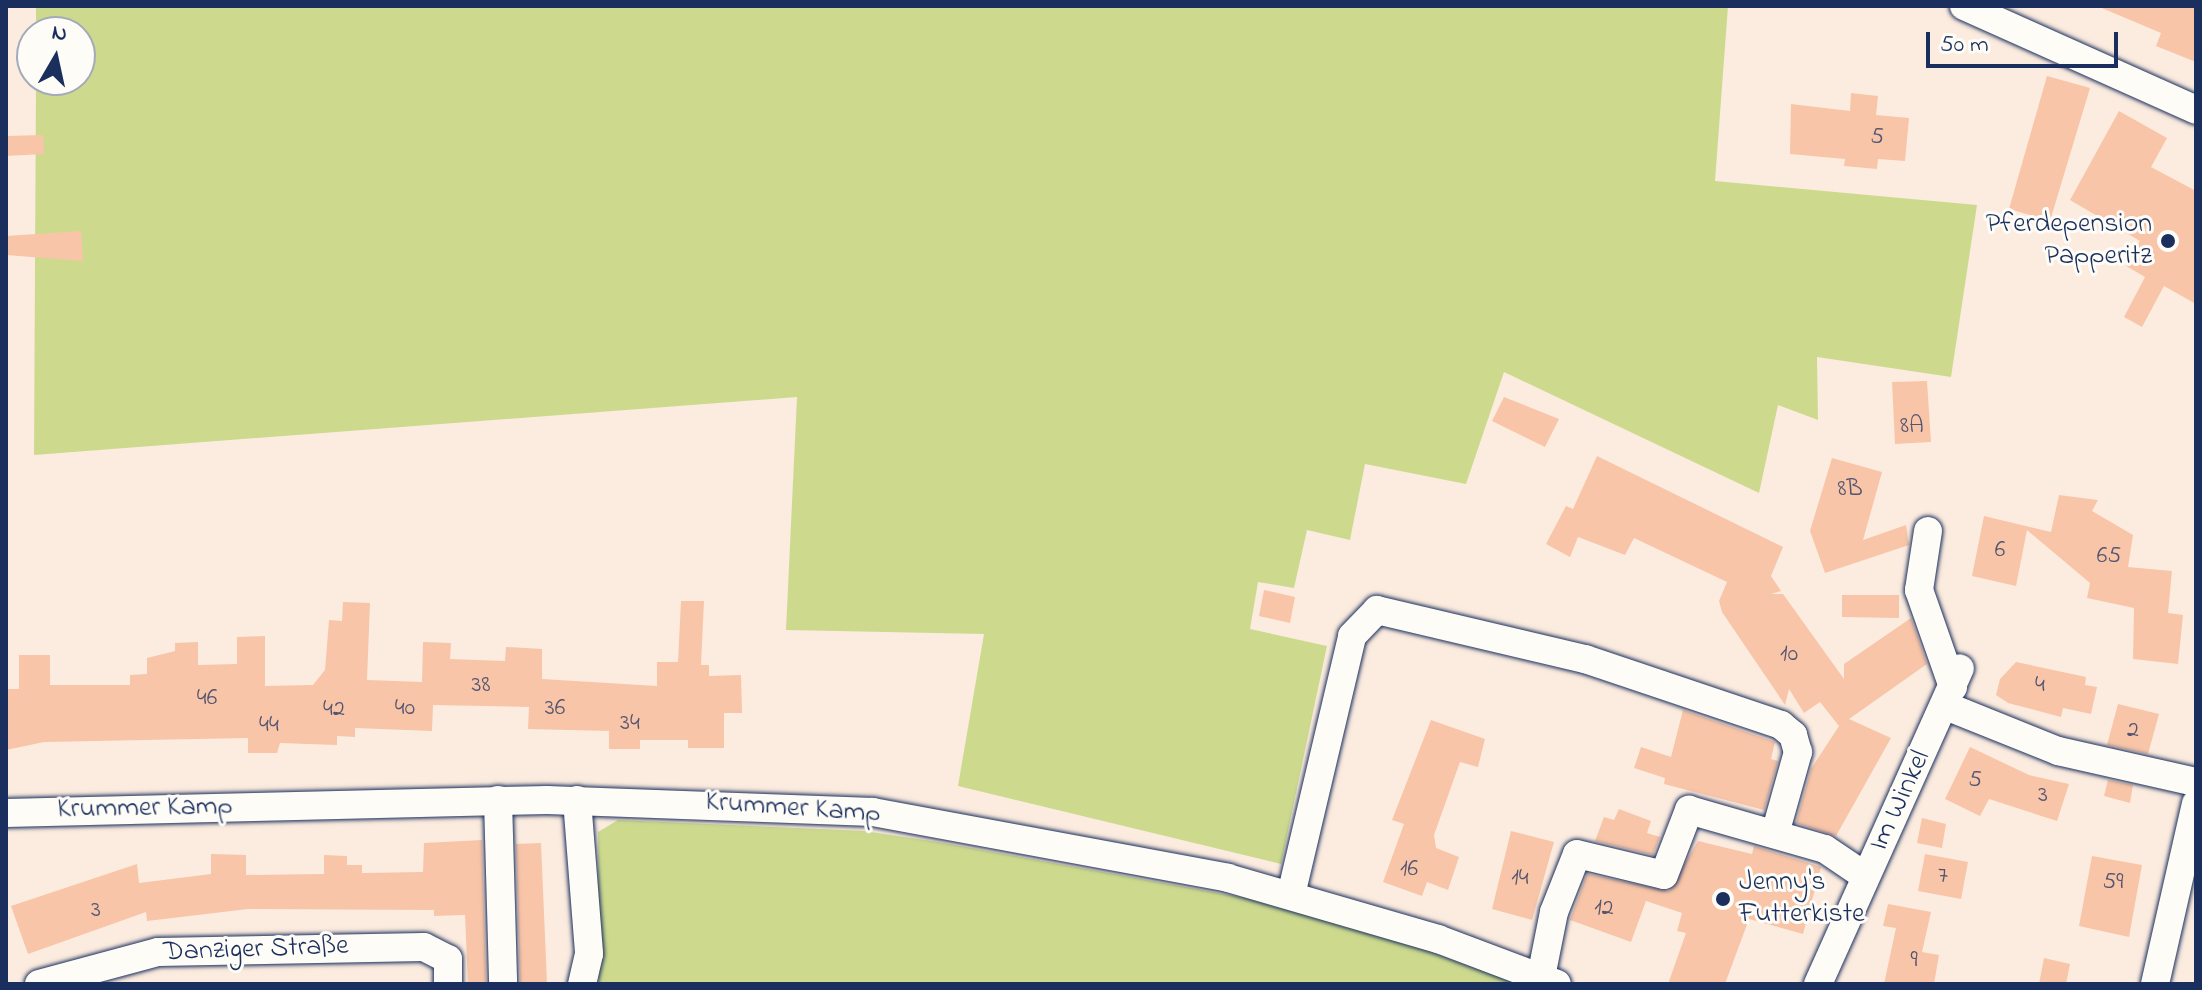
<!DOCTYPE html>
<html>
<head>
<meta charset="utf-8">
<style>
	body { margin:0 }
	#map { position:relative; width:2202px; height:990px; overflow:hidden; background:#fcecdf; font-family:"Indie Flower",sans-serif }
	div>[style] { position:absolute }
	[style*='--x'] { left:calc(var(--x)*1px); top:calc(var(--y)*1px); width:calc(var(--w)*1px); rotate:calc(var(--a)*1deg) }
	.green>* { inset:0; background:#cdda8e }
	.building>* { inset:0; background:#f8c5a8 }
	.roads { filter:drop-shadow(0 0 2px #1b2f5e) drop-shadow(0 0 2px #1b2f5e) }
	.minor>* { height:28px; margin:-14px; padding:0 14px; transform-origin:14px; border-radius:14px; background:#fdfcf7 }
	.dots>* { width:22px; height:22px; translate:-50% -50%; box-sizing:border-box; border:4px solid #fdfcf7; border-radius:50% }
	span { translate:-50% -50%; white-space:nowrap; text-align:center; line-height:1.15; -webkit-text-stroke:6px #fdfcf7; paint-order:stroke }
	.number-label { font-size:24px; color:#525470 }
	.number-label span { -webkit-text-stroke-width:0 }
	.poi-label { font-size:28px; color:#1b2f5e }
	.right { translate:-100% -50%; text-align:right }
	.left { translate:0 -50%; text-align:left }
	.street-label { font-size:28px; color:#1b2f5e }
	.frame { position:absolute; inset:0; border:8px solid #1b2f5e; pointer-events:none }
	.north { position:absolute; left:16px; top:16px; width:80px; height:80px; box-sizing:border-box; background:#fdfcf7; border:2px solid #a3aaba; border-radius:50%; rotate:9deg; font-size:22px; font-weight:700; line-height:32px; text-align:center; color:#1b2f5e }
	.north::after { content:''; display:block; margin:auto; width:28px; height:36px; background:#1b2f5e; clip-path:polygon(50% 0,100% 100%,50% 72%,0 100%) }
	.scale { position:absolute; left:1926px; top:32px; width:192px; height:36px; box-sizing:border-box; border:4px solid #1b2f5e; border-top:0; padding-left:10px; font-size:24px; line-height:28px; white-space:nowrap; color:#1b2f5e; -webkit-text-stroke:6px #fdfcf7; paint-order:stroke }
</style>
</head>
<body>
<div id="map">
	<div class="green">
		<div style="clip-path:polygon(36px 6px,1728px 6px,1715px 181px,1977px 205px,1951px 377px,1817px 357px,1818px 420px,1778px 405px,1759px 493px,1504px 372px,1466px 484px,1365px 464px,1350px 540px,1307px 530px,1294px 588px,1258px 582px,1250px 629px,1327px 646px,1281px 864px,958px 786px,984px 634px,786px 630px,797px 397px,34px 455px,36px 80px,80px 80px,80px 32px,36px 32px)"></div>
		<div style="clip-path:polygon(618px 820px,864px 831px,938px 842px,1318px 911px,1519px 984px,599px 984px,598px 832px)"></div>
	</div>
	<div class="building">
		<div style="clip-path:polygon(2097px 6px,2196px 6px,2196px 62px,2156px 46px,2161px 33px)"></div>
		<div style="clip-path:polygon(2047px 76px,2090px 88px,2050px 221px,2009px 209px)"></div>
		<div style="clip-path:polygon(1851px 93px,1878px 96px,1876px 115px,1909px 118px,1905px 161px,1878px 159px,1877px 169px,1844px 166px,1845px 159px,1790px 154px,1791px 104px,1850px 111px)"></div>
		<div style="clip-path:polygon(2119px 111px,2167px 138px,2151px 167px,2196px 191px,2196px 304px,2164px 286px,2142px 327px,2124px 317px,2145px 277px,2126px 266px,2140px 241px,2070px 200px)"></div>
		<div style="clip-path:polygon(43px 135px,44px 154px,6px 156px,6px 136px)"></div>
		<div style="clip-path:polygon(81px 231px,83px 261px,6px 255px,6px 236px)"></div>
		<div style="clip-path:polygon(1927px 381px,1931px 442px,1895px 444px,1892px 382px)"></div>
		<div style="clip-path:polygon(1504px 397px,1559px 419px,1545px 447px,1492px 421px)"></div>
		<div style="clip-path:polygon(1597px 456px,1783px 547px,1771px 576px,1781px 591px,1771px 594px,1783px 594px,1844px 679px,1844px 664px,1911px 618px,1927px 664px,1849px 719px,1891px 738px,1836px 836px,1796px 823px,1811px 769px,1839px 726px,1820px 702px,1804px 713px,1789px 689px,1785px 705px,1722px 612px,1719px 601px,1727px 582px,1634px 538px,1625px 555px,1578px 537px,1570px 557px,1546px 544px,1566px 506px,1573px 509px)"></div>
		<div style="clip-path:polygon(1832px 458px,1882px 472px,1863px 540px,1906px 525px,1909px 545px,1825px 573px,1810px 531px)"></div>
		<div style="clip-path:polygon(2059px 495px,2098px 500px,2092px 511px,2133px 535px,2128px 567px,2172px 571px,2168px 613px,2183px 615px,2178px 664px,2133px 659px,2134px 608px,2087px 598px,2090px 583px,2027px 530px,2016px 586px,1972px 576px,1984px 516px,2051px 532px)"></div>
		<div style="clip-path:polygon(1264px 590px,1295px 597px,1290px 623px,1259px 616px)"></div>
		<div style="clip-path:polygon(1842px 595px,1899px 595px,1899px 618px,1842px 617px)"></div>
		<div style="clip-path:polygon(681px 601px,704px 601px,701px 665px,709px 665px,709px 676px,741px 675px,742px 713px,724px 713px,724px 748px,688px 748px,688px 740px,640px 740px,640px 749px,609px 749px,609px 731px,528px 729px,529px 707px,433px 705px,432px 731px,355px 728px,355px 737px,337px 736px,337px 745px,280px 743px,277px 753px,248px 753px,248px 738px,44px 742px,6px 750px,6px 689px,19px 689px,19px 655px,50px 655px,50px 685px,130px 685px,130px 675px,147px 674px,147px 658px,175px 651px,175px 643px,198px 642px,198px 665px,237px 664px,237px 637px,265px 636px,265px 686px,313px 685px,325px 670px,329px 620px,342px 621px,343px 602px,370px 603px,367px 680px,422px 682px,423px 642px,451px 643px,450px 659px,505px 661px,506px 647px,542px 649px,542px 679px,657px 686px,657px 662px,678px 662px)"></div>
		<div style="clip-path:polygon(2016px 662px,2086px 677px,2085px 685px,2097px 687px,2091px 714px,2063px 708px,2061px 717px,2008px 703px,1996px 695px,2000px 679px)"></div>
		<div style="clip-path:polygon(2118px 704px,2159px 714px,2148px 754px,2107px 745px)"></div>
		<div style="clip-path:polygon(1683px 710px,1775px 742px,1771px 759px,1778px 761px,1764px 810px,1664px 784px,1665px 778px,1634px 768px,1641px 747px,1671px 757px)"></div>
		<div style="clip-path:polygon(1431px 720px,1485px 739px,1478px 767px,1460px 762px,1434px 835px,1436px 848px,1459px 857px,1448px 890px,1427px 882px,1422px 896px,1383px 882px,1404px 824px,1392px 820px)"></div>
		<div style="clip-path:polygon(1970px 747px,2029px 775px,2069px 784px,2057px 821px,1989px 799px,1980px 816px,1945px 799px)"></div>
		<div style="clip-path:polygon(2108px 780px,2133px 785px,2130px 803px,2104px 796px)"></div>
		<div style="clip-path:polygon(1619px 809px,1651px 821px,1647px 833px,1660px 837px,1653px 855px,1595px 841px,1604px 817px,1614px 820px)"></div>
		<div style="clip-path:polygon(1922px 818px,1946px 824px,1942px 848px,1917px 843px)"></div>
		<div style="clip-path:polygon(1511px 831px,1554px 842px,1532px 920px,1492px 909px)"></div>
		<div style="clip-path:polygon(482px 840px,486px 984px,468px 984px,465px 915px,434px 916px,434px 910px,248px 909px,147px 921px,146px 912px,28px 954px,11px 906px,137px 864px,139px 883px,211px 874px,211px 854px,246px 855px,246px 875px,324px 874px,324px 855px,347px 856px,347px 865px,362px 865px,362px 873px,423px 872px,424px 843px)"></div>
		<div style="clip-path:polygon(1698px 841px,1752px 854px,1754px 846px,1821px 867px,1803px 934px,1749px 919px,1725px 984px,1668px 984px,1686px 933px,1677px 931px,1682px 913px,1646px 901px,1631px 942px,1570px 920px,1587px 874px,1669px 891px)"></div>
		<div style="clip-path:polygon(541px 843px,547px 984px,520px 984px,516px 844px)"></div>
		<div style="clip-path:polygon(1925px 854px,1968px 862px,1961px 899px,1918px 891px)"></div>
		<div style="clip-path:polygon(2092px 856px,2142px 865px,2129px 937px,2079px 926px)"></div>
		<div style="clip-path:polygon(1888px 904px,1931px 912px,1922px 952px,1939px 955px,1934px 984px,1884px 984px,1896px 928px,1883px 926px)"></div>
		<div style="clip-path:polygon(2044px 958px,2070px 964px,2066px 984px,2039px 984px)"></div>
	</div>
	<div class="roads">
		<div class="minor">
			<div style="--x:1964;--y:6;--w:254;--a:24.1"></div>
			<div style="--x:1928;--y:531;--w:60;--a:98.7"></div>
			<div style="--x:1919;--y:590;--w:103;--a:70.7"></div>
			<div style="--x:1946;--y:706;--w:121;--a:21.9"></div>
			<div style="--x:2058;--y:751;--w:141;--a:12.7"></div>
			<div style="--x:498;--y:800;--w:182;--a:88.4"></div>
			<div style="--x:577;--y:800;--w:154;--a:85.5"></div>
			<div style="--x:589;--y:954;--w:31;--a:103"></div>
			<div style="--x:6;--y:813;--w:541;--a:-1.38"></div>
			<div style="--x:547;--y:800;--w:326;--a:2.1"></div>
			<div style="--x:873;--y:812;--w:361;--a:10.5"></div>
			<div style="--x:1228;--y:878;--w:219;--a:16.2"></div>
			<div style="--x:1438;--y:939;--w:127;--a:20.7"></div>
			<div style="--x:1291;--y:895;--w:266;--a:-76.7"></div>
			<div style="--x:1352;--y:636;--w:36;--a:-46"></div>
			<div style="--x:1377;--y:610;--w:214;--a:13.3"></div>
			<div style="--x:1585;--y:659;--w:207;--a:18.6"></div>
			<div style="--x:1781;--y:725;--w:16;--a:40"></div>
			<div style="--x:1793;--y:735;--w:18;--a:74"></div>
			<div style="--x:1798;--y:752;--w:85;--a:105.7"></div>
			<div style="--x:1541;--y:977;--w:66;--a:-78.7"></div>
			<div style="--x:1554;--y:912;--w:62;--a:-68.4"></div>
			<div style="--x:1577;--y:854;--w:89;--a:13.6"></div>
			<div style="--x:1664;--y:875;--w:70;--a:-69"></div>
			<div style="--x:1689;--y:810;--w:141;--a:16"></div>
			<div style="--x:1825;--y:849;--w:48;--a:34"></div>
			<div style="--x:39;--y:984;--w:123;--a:-15.1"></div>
			<div style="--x:158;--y:952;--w:266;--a:-1.1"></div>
			<div style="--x:424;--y:947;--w:27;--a:27"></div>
			<div style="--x:448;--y:959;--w:25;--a:90"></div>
			<div style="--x:1818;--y:984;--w:346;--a:-65.8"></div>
			<div style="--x:2155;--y:984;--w:185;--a:-77.2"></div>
		</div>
	</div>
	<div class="dots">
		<div style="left:2168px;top:241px;background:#1b2f5e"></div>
		<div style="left:1723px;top:899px;background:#1b2f5e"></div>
	</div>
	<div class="number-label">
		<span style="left:1877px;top:138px">5</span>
		<span style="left:1912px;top:427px">8A</span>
		<span style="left:1850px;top:490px">8B</span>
		<span style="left:2000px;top:551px">6</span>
		<span style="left:2109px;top:557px">65</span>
		<span style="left:1789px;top:655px">10</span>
		<span style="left:481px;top:686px">38</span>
		<span style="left:2040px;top:686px">4</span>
		<span style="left:207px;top:699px">46</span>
		<span style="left:405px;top:709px">40</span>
		<span style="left:555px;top:709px">36</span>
		<span style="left:334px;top:710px">42</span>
		<span style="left:630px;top:724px">34</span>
		<span style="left:269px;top:726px">44</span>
		<span style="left:2133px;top:731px">2</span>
		<span style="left:1975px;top:781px">5</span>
		<span style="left:2043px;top:796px">3</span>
		<span style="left:1409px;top:870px">16</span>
		<span style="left:1943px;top:877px">7</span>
		<span style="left:1520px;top:879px">14</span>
		<span style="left:2113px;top:883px">59</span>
		<span style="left:1604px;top:909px">12</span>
		<span style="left:96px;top:911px">3</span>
		<span style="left:1914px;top:961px">9</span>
	</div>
	<div class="poi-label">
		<span class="right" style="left:2152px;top:241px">Pferdepension<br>Papperitz</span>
		<span class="left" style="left:1739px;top:899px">Jenny's<br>Futterkiste</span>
	</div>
	<div class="street-label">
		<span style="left:1901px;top:801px;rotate:-65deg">Im Winkel</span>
		<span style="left:145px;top:809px;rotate:-1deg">Krummer Kamp</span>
		<span style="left:793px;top:809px;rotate:4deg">Krummer Kamp</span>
		<span style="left:256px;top:950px;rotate:-2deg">Danziger Straße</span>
	</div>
	<div class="frame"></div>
	<div class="north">N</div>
	<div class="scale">50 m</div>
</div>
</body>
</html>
